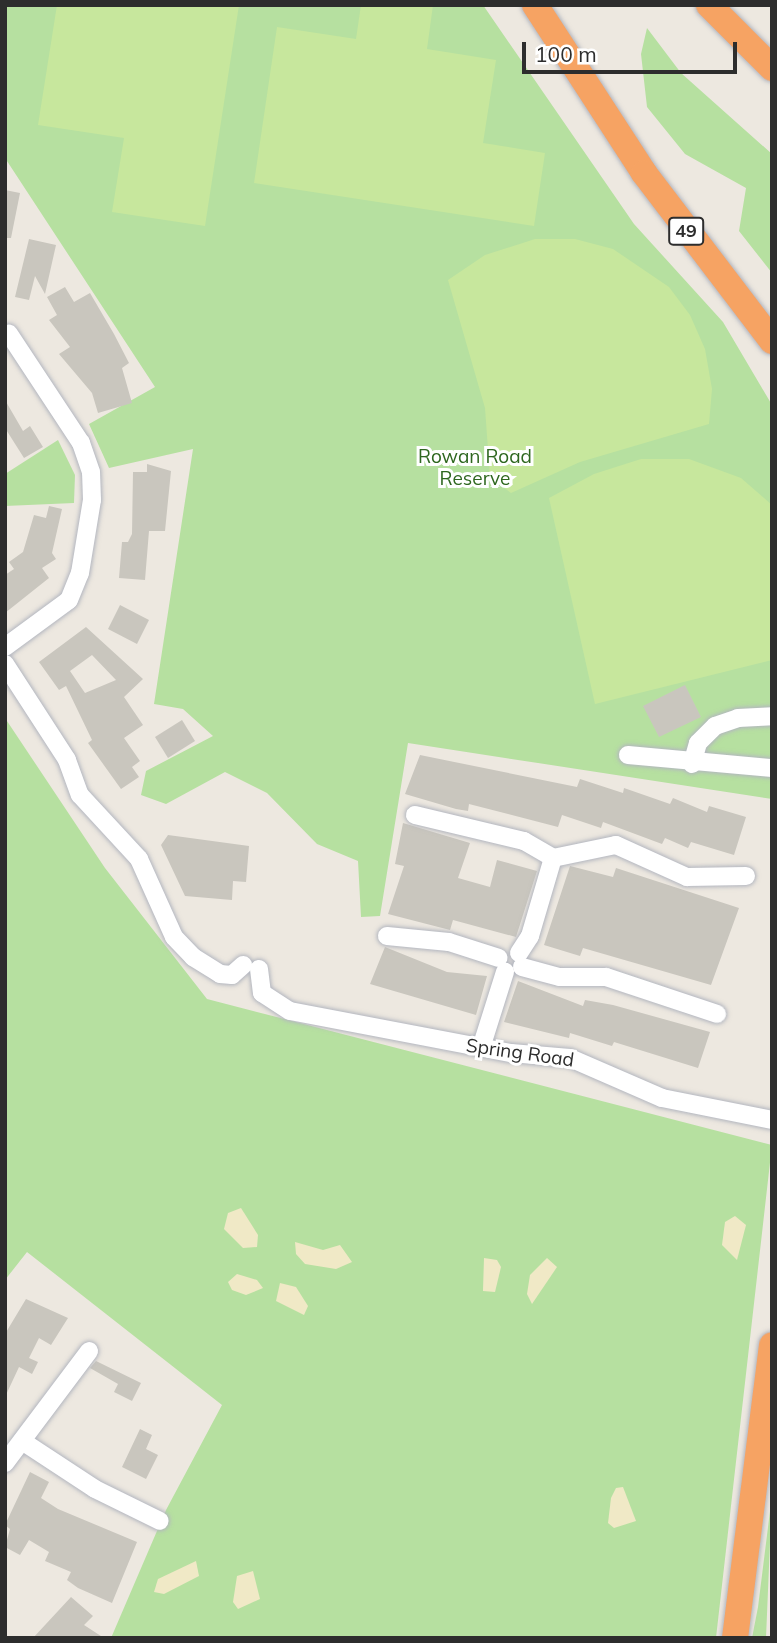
<!DOCTYPE html>
<html>
<head>
<meta charset="utf-8">
<style>
	body { margin:0 }
	#map { position:relative; width:777px; height:1643px; overflow:hidden; background:#ede8e0; font-family:Mulish,sans-serif }
	div>[style] { position:absolute }
	[style*='--x'] { left:calc(var(--x)*1px); top:calc(var(--y)*1px); width:calc(var(--w)*1px); rotate:calc(var(--a)*1deg) }
	.green>* { inset:0; background:#b6e0a0 }
	.sand>* { inset:0; background:#f0e9c6 }
	.pitch>* { inset:0; background:#c7e79d }
	.building>* { inset:0; background:#c9c6be }
	.roads { filter:drop-shadow(0 0 2px #b3b6bf) drop-shadow(0 0 2px #b3b6bf) }
	.minor>* { height:18px; margin:-9px; padding:0 9px; transform-origin:9px; border-radius:9px; background:#fff }
	.highway>* { height:26px; margin:-13px; padding:0 13px; transform-origin:13px; border-radius:13px; background:#f6a363 }
	span { translate:-50% -50%; white-space:nowrap; text-align:center; line-height:1.15; -webkit-text-stroke:6px #fff; paint-order:stroke }
	.shield-label span { padding:2px 5px; background:#fff; border:2px solid; border-radius:5px; -webkit-text-stroke-width:0 }
	.shield-label { font-size:18px; color:#2d2d2d; font-weight:700 }
	.park-label { font-size:19px; color:#2e671f }
	.street-label { font-size:19px; color:#2d2d2d }
	.frame { position:absolute; inset:0; border:7px solid #2d2d2d; pointer-events:none }
	.scale { position:absolute; left:522px; top:42px; width:215px; height:32px; box-sizing:border-box; border:4px solid #2d2d2d; border-top:0; padding-left:9px; font-size:21px; line-height:24px; white-space:nowrap; color:#2d2d2d; -webkit-text-stroke:5px #fff; paint-order:stroke }
</style>
</head>
<body>
<div id="map">
	<div class="green">
		<div style="clip-path:polygon(5px 5px,483px 5px,634px 224px,723px 322px,772px 405px,772px 799px,408px 743px,380px 916px,361px 917px,358px 861px,317px 844px,267px 793px,225px 772px,166px 804px,141px 795px,146px 771px,213px 736px,183px 709px,154px 704px,193px 449px,109px 468px,89px 424px,155px 387px,5px 158px)"></div>
		<div style="clip-path:polygon(647px 28px,681px 73px,772px 154px,772px 273px,739px 231px,746px 188px,685px 154px,647px 107px,641px 54px)"></div>
		<div style="clip-path:polygon(58px 440px,75px 475px,74px 503px,5px 506px,5px 474px)"></div>
		<div style="clip-path:polygon(5px 718px,105px 868px,207px 999px,772px 1145px,716px 1638px,111px 1638px,166px 1510px,222px 1405px,27px 1252px,5px 1280px)"></div>
		<div style="clip-path:polygon(772px 1495px,766px 1638px,752px 1638px,758px 1607px)"></div>
	</div>
	<div class="sand">
		<div style="clip-path:polygon(241px 1208px,258px 1235px,257px 1247px,243px 1248px,224px 1229px,228px 1213px)"></div>
		<div style="clip-path:polygon(735px 1216px,746px 1225px,737px 1260px,722px 1245px,725px 1222px)"></div>
		<div style="clip-path:polygon(295px 1242px,323px 1250px,340px 1245px,352px 1262px,336px 1269px,305px 1264px,296px 1254px)"></div>
		<div style="clip-path:polygon(484px 1258px,497px 1260px,501px 1267px,495px 1292px,483px 1291px)"></div>
		<div style="clip-path:polygon(547px 1258px,557px 1267px,532px 1304px,527px 1294px,530px 1275px)"></div>
		<div style="clip-path:polygon(237px 1274px,257px 1280px,263px 1288px,246px 1295px,232px 1290px,228px 1282px)"></div>
		<div style="clip-path:polygon(280px 1283px,296px 1287px,308px 1306px,304px 1315px,276px 1301px)"></div>
		<div style="clip-path:polygon(623px 1487px,636px 1521px,614px 1528px,608px 1523px,611px 1498px,616px 1488px)"></div>
		<div style="clip-path:polygon(196px 1561px,199px 1576px,164px 1594px,154px 1592px,158px 1579px)"></div>
		<div style="clip-path:polygon(253px 1571px,260px 1599px,238px 1609px,233px 1602px,237px 1576px)"></div>
	</div>
	<div class="pitch">
		<div style="clip-path:polygon(57px 5px,239px 5px,205px 226px,112px 212px,124px 138px,38px 125px)"></div>
		<div style="clip-path:polygon(361px 5px,433px 5px,427px 49px,496px 60px,483px 143px,545px 153px,534px 226px,254px 183px,277px 27px,356px 39px)"></div>
		<div style="clip-path:polygon(535px 239px,575px 239px,613px 249px,669px 287px,690px 315px,705px 349px,712px 389px,709px 424px,580px 462px,511px 493px,490px 477px,485px 408px,448px 280px,485px 255px)"></div>
		<div style="clip-path:polygon(641px 459px,689px 459px,741px 478px,772px 505px,772px 660px,595px 704px,549px 498px,594px 474px)"></div>
	</div>
	<div class="building">
		<div style="clip-path:polygon(5px 190px,20px 193px,11px 238px,5px 238px)"></div>
		<div style="clip-path:polygon(29px 239px,56px 245px,45px 294px,35px 276px,29px 300px,15px 297px)"></div>
		<div style="clip-path:polygon(65px 287px,74px 302px,90px 293px,114px 334px,129px 363px,122px 368px,132px 403px,98px 413px,92px 393px,59px 354px,70px 347px,49px 320px,57px 315px,47px 297px)"></div>
		<div style="clip-path:polygon(5px 400px,23px 431px,30px 426px,43px 447px,24px 458px,5px 428px)"></div>
		<div style="clip-path:polygon(147px 464px,171px 471px,165px 531px,149px 531px,145px 580px,119px 578px,122px 542px,128px 542px,132px 534px,133px 472px,147px 472px)"></div>
		<div style="clip-path:polygon(49px 506px,62px 509px,52px 553px,56px 559px,42px 568px,49px 578px,5px 613px,5px 575px,14px 569px,9px 562px,23px 552px,34px 515px,46px 518px)"></div>
		<div style="clip-path:polygon(120px 605px,149px 620px,137px 644px,108px 629px)"></div>
		<div style="clip-path:polygon(evenodd,86px 627px,143px 679px,124px 697px,143px 725px,124px 738px,140px 761px,132px 767px,139px 777px,121px 789px,88px 743px,92px 740px,66px 686px,59px 690px,39px 662px,86px 627px,92px 655px,116px 680px,85px 693px,70px 671px,92px 655px)"></div>
		<div style="clip-path:polygon(685px 685px,701px 717px,659px 737px,643px 706px)"></div>
		<div style="clip-path:polygon(182px 720px,195px 741px,168px 758px,155px 737px)"></div>
		<div style="clip-path:polygon(420px 755px,577px 787px,580px 779px,623px 793px,624px 788px,670px 804px,673px 798px,707px 812px,709px 806px,746px 817px,734px 855px,691px 842px,688px 848px,665px 838px,662px 844px,603px 822px,601px 828px,562px 815px,558px 827px,469px 804px,468px 811px,456px 809px,405px 794px)"></div>
		<div style="clip-path:polygon(403px 823px,470px 843px,458px 878px,490px 887px,497px 860px,537px 871px,516px 937px,453px 920px,450px 930px,388px 914px,404px 866px,395px 864px)"></div>
		<div style="clip-path:polygon(168px 835px,249px 846px,246px 882px,233px 881px,232px 900px,185px 896px,161px 845px)"></div>
		<div style="clip-path:polygon(570px 866px,613px 877px,616px 868px,739px 908px,711px 985px,583px 948px,580px 956px,544px 945px)"></div>
		<div style="clip-path:polygon(385px 947px,447px 972px,487px 976px,476px 1015px,370px 984px)"></div>
		<div style="clip-path:polygon(518px 981px,583px 1006px,585px 1000px,613px 1005px,710px 1032px,698px 1068px,614px 1042px,612px 1046px,570px 1033px,569px 1038px,504px 1022px)"></div>
		<div style="clip-path:polygon(26px 1299px,68px 1318px,51px 1345px,39px 1338px,29px 1358px,38px 1362px,32px 1374px,19px 1367px,5px 1397px,5px 1334px)"></div>
		<div style="clip-path:polygon(96px 1361px,141px 1383px,132px 1401px,114px 1392px,118px 1384px,90px 1368px)"></div>
		<div style="clip-path:polygon(140px 1429px,152px 1435px,146px 1449px,158px 1455px,146px 1479px,122px 1467px)"></div>
		<div style="clip-path:polygon(30px 1472px,49px 1482px,41px 1498px,58px 1509px,137px 1542px,112px 1603px,78px 1588px,67px 1580px,71px 1572px,45px 1561px,49px 1552px,29px 1540px,20px 1555px,5px 1547px,10px 1529px,5px 1525px)"></div>
		<div style="clip-path:polygon(71px 1597px,93px 1616px,84px 1625px,104px 1638px,33px 1638px)"></div>
	</div>
	<div class="roads">
		<div class="minor">
			<div style="--x:5;--y:647;--w:79;--a:-36.3"></div>
			<div style="--x:69;--y:600;--w:29;--a:-68"></div>
			<div style="--x:80;--y:573;--w:74;--a:-80.7"></div>
			<div style="--x:92;--y:500;--w:28;--a:-92"></div>
			<div style="--x:91;--y:472;--w:31;--a:-109"></div>
			<div style="--x:81;--y:443;--w:131;--a:-123.4"></div>
			<div style="--x:5;--y:664;--w:114;--a:57.1"></div>
			<div style="--x:67;--y:760;--w:37;--a:70"></div>
			<div style="--x:80;--y:795;--w:87;--a:47.3"></div>
			<div style="--x:139;--y:859;--w:85;--a:65.8"></div>
			<div style="--x:174;--y:937;--w:28;--a:46"></div>
			<div style="--x:193;--y:957;--w:32;--a:32"></div>
			<div style="--x:220;--y:974;--w:12;--a:5"></div>
			<div style="--x:232;--y:975;--w:15;--a:-42"></div>
			<div style="--x:628;--y:755;--w:145;--a:5.2"></div>
			<div style="--x:692;--y:764;--w:22;--a:-74"></div>
			<div style="--x:698;--y:743;--w:24;--a:-45"></div>
			<div style="--x:715;--y:726;--w:24;--a:-19"></div>
			<div style="--x:738;--y:718;--w:34;--a:-3"></div>
			<div style="--x:415;--y:815;--w:112;--a:13.4"></div>
			<div style="--x:524;--y:841;--w:34;--a:30"></div>
			<div style="--x:553;--y:858;--w:64;--a:-11.7"></div>
			<div style="--x:616;--y:845;--w:78;--a:24.3"></div>
			<div style="--x:687;--y:877;--w:59;--a:-1"></div>
			<div style="--x:387;--y:936;--w:62;--a:5.5"></div>
			<div style="--x:449;--y:942;--w:52;--a:17.7"></div>
			<div style="--x:519;--y:953;--w:20;--a:-57"></div>
			<div style="--x:530;--y:936;--w:81;--a:-73.6"></div>
			<div style="--x:522;--y:967;--w:39;--a:15"></div>
			<div style="--x:560;--y:977;--w:46;--a:0"></div>
			<div style="--x:606;--y:977;--w:117;--a:18.4"></div>
			<div style="--x:259;--y:969;--w:24;--a:83"></div>
			<div style="--x:262;--y:993;--w:33;--a:33"></div>
			<div style="--x:290;--y:1011;--w:225;--a:10.8"></div>
			<div style="--x:511;--y:1053;--w:59;--a:4.8"></div>
			<div style="--x:570;--y:1058;--w:100;--a:23.5"></div>
			<div style="--x:662;--y:1098;--w:112;--a:11.3"></div>
			<div style="--x:481;--y:1048;--w:80;--a:-72.5"></div>
			<div style="--x:22;--y:1441;--w:87;--a:33.3"></div>
			<div style="--x:95;--y:1489;--w:72;--a:26.2"></div>
			<div style="--x:5;--y:1463;--w:140;--a:-53.1"></div>
		</div>
		<div class="highway">
			<div style="--x:535;--y:5;--w:200;--a:57"></div>
			<div style="--x:644;--y:173;--w:211;--a:52.7"></div>
			<div style="--x:709;--y:5;--w:89;--a:45"></div>
			<div style="--x:735;--y:1638;--w:295;--a:-82.8"></div>
		</div>
	</div>
	<div class="shield-label">
		<span style="left:686px;top:231px">49</span>
	</div>
	<div class="park-label">
		<span style="left:475px;top:468px">Rowan Road<br>Reserve</span>
	</div>
	<div class="street-label">
		<span style="left:520px;top:1053px;rotate:8deg">Spring Road</span>
	</div>
	<div class="frame"></div>
	<div class="scale">100 m</div>
</div>
</body>
</html>
